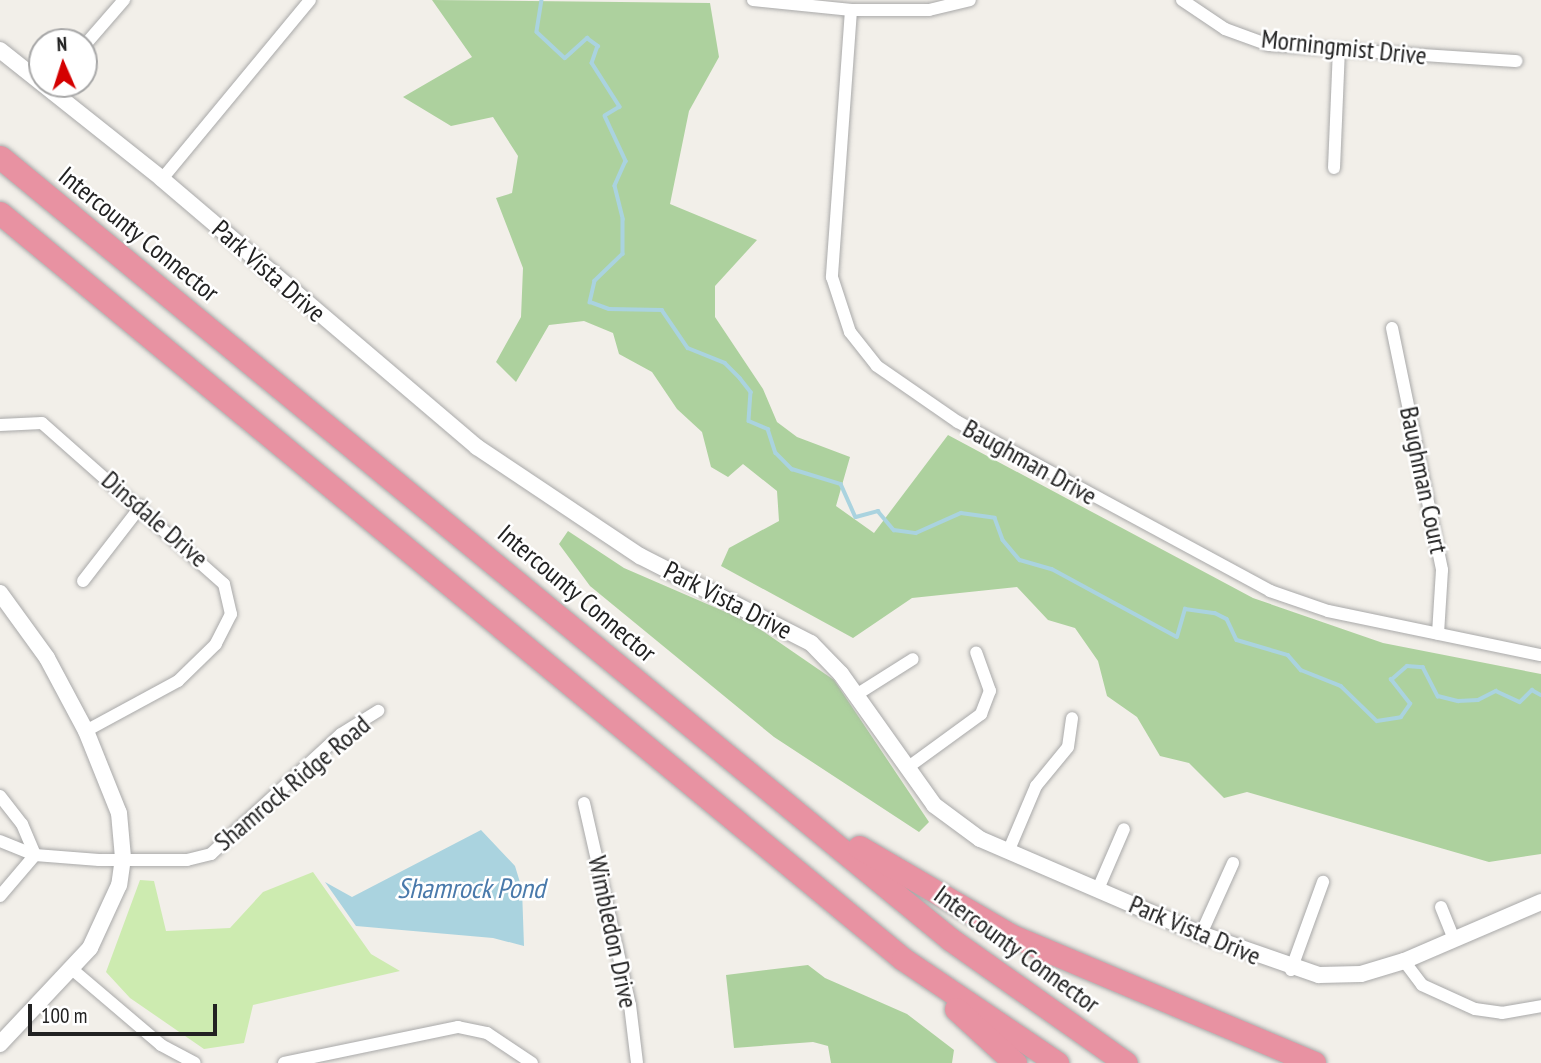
<!DOCTYPE html>
<html>
<head>
<meta charset="utf-8">
<style>
	body { margin:0 }
	#map { position:relative; width:1541px; height:1063px; overflow:hidden; background:#f2efe9; font-family:"PT Sans Narrow",sans-serif }
	div>[style] { position:absolute }
	[style*='--x'] { left:calc(var(--x)*1px); top:calc(var(--y)*1px); width:calc(var(--w)*1px); rotate:calc(var(--a)*1deg) }
	.grass>* { inset:0; background:#cdebb0 }
	.forest>* { inset:0; background:#add19e }
	.water>* { inset:0; background:#aad3df }
	.stream>* { height:3.5px; margin:-1.75px; padding:0 1.75px; transform-origin:1.75px; border-radius:1.75px; background:#aad3df }
	.roads { filter:drop-shadow(0 0 2px #a9a9a9) drop-shadow(0 0 2px #a9a9a9) }
	.minor>* { height:12px; margin:-6px; padding:0 6px; transform-origin:6px; border-radius:6px; background:#fff }
	.tertiary>* { height:16px; margin:-8px; padding:0 8px; transform-origin:8px; border-radius:8px; background:#fff }
	.motorway>* { height:23px; margin:-11.5px; padding:0 11.5px; transform-origin:11.5px; border-radius:11.5px; background:#e892a2 }
	span { translate:-50% -50%; white-space:nowrap; text-align:center; line-height:1.15; -webkit-text-stroke:5px #fff; paint-order:stroke }
	.street-label { font-size:26px; color:#222 }
	.water-label { font-size:28px; color:#4a7aab; font-style:italic }
	.north { position:absolute; left:28px; top:28px; width:70px; height:70px; box-sizing:border-box; background:#fff; border:2px solid #a7a7a7; border-radius:50%; rotate:357deg; font-size:19px; font-weight:700; line-height:28px; text-align:center; color:#222 }
	.north::after { content:''; display:block; margin:auto; width:24px; height:32px; background:#d40000; clip-path:polygon(50% 0,100% 100%,50% 72%,0 100%) }
	.scale { position:absolute; left:28px; top:1004px; width:189px; height:32px; box-sizing:border-box; border:4px solid #222; border-top:0; padding-left:9px; font-size:21px; line-height:24px; white-space:nowrap; color:#222; -webkit-text-stroke:5px #fff; paint-order:stroke }
</style>
</head>
<body>
<div id="map">
	<div class="grass">
		<div style="clip-path:polygon(313px 872px,371px 954px,400px 971px,253px 1005px,244px 1043px,204px 1049px,130px 998px,106px 972px,140px 880px,154px 881px,166px 931px,230px 928px,263px 892px)"></div>
	</div>
	<div class="forest">
		<div style="clip-path:polygon(432px 0,710px 3px,719px 57px,689px 111px,670px 204px,757px 240px,715px 286px,715px 317px,763px 389px,777px 422px,797px 437px,850px 457px,836px 506px,874px 533px,948px 435px,1253px 598px,1383px 643px,1541px 674px,1541px 854px,1489px 862px,1247px 792px,1224px 798px,1189px 763px,1160px 756px,1137px 717px,1107px 696px,1098px 661px,1075px 628px,1048px 620px,1017px 587px,912px 598px,853px 638px,721px 566px,729px 548px,779px 521px,777px 491px,743px 464px,728px 477px,711px 467px,702px 432px,677px 409px,652px 372px,619px 354px,613px 333px,584px 321px,549px 325px,516px 382px,496px 362px,521px 317px,523px 268px,496px 198px,512px 193px,518px 156px,493px 117px,451px 126px,403px 97px,472px 57px)"></div>
		<div style="clip-path:polygon(568px 531px,624px 568px,751px 623px,834px 680px,929px 822px,919px 832px,774px 737px,590px 586px,559px 544px)"></div>
		<div style="clip-path:polygon(808px 965px,825px 978px,907px 1014px,954px 1050px,952px 1063px,831px 1063px,828px 1046px,813px 1042px,734px 1048px,726px 975px)"></div>
	</div>
	<div class="water">
		<div style="clip-path:polygon(481px 830px,515px 866px,522px 889px,524px 946px,493px 938px,356px 926px,325px 882px,352px 897px)"></div>
	</div>
	<div class="stream">
		<div style="--x:542;--y:0;--w:32;--a:99"></div>
		<div style="--x:537;--y:32;--w:38;--a:43"></div>
		<div style="--x:565;--y:58;--w:30;--a:-42"></div>
		<div style="--x:587;--y:38;--w:14;--a:36"></div>
		<div style="--x:598;--y:46;--w:18;--a:109"></div>
		<div style="--x:592;--y:63;--w:52;--a:57.5"></div>
		<div style="--x:620;--y:107;--w:17;--a:149"></div>
		<div style="--x:605;--y:116;--w:50;--a:65"></div>
		<div style="--x:626;--y:161;--w:27;--a:114"></div>
		<div style="--x:615;--y:186;--w:34;--a:76"></div>
		<div style="--x:623;--y:219;--w:35;--a:90"></div>
		<div style="--x:623;--y:254;--w:39;--a:136"></div>
		<div style="--x:595;--y:281;--w:22;--a:103"></div>
		<div style="--x:590;--y:302;--w:20;--a:20"></div>
		<div style="--x:609;--y:309;--w:53;--a:1.1"></div>
		<div style="--x:662;--y:310;--w:46;--a:55.6"></div>
		<div style="--x:688;--y:348;--w:40;--a:22"></div>
		<div style="--x:725;--y:363;--w:21;--a:45"></div>
		<div style="--x:740;--y:378;--w:18;--a:52"></div>
		<div style="--x:751;--y:392;--w:29;--a:94"></div>
		<div style="--x:749;--y:421;--w:21;--a:23"></div>
		<div style="--x:768;--y:429;--w:25;--a:72"></div>
		<div style="--x:776;--y:453;--w:23;--a:45"></div>
		<div style="--x:792;--y:469;--w:51;--a:17"></div>
		<div style="--x:841;--y:484;--w:36;--a:66"></div>
		<div style="--x:856;--y:517;--w:23;--a:-15"></div>
		<div style="--x:878;--y:511;--w:25;--a:50"></div>
		<div style="--x:894;--y:530;--w:22;--a:8"></div>
		<div style="--x:916;--y:533;--w:49;--a:-24"></div>
		<div style="--x:961;--y:513;--w:34;--a:8"></div>
		<div style="--x:995;--y:518;--w:23;--a:70"></div>
		<div style="--x:1003;--y:540;--w:26;--a:50"></div>
		<div style="--x:1020;--y:560;--w:33;--a:16"></div>
		<div style="--x:1052;--y:569;--w:142;--a:28.5"></div>
		<div style="--x:1177;--y:637;--w:29;--a:-74"></div>
		<div style="--x:1185;--y:609;--w:30;--a:8"></div>
		<div style="--x:1215;--y:613;--w:13;--a:27"></div>
		<div style="--x:1227;--y:619;--w:23;--a:65"></div>
		<div style="--x:1237;--y:640;--w:53;--a:16.4"></div>
		<div style="--x:1288;--y:655;--w:20;--a:49"></div>
		<div style="--x:1301;--y:670;--w:43;--a:21.8"></div>
		<div style="--x:1341;--y:686;--w:50;--a:44.2"></div>
		<div style="--x:1377;--y:721;--w:24;--a:-9"></div>
		<div style="--x:1401;--y:717;--w:16;--a:-55"></div>
		<div style="--x:1410;--y:704;--w:31;--a:-128"></div>
		<div style="--x:1391;--y:680;--w:21;--a:-41"></div>
		<div style="--x:1407;--y:666;--w:16;--a:4"></div>
		<div style="--x:1423;--y:667;--w:33;--a:63"></div>
		<div style="--x:1438;--y:696;--w:21;--a:14"></div>
		<div style="--x:1458;--y:701;--w:20;--a:-3"></div>
		<div style="--x:1478;--y:700;--w:20;--a:-27"></div>
		<div style="--x:1496;--y:691;--w:26;--a:25"></div>
		<div style="--x:1520;--y:702;--w:17;--a:-45"></div>
		<div style="--x:1532;--y:690;--w:10;--a:29"></div>
	</div>
	<div class="roads">
		<div class="minor">
			<div style="--x:753;--y:0;--w:99;--a:5.8"></div>
			<div style="--x:851;--y:10;--w:78;--a:0"></div>
			<div style="--x:929;--y:10;--w:42;--a:-13.7"></div>
			<div style="--x:1182;--y:0;--w:52;--a:34"></div>
			<div style="--x:1225;--y:29;--w:47;--a:20"></div>
			<div style="--x:1269;--y:45;--w:248;--a:3.7"></div>
			<div style="--x:851;--y:10;--w:268;--a:94.1"></div>
			<div style="--x:832;--y:277;--w:58;--a:71.9"></div>
			<div style="--x:850;--y:332;--w:43;--a:51.5"></div>
			<div style="--x:877;--y:366;--w:98;--a:34.7"></div>
			<div style="--x:958;--y:422;--w:355;--a:28.4"></div>
			<div style="--x:1270;--y:591;--w:61;--a:19"></div>
			<div style="--x:1328;--y:611;--w:217;--a:11.7"></div>
			<div style="--x:84;--y:46;--w:61;--a:-49"></div>
			<div style="--x:1334;--y:168;--w:117;--a:-87.6"></div>
			<div style="--x:162;--y:179;--w:232;--a:-50.4"></div>
			<div style="--x:1392;--y:328;--w:247;--a:78.3"></div>
			<div style="--x:1442;--y:570;--w:64;--a:93.6"></div>
			<div style="--x:0;--y:425;--w:42;--a:-2.7"></div>
			<div style="--x:42;--y:423;--w:243;--a:41.5"></div>
			<div style="--x:224;--y:584;--w:31;--a:77"></div>
			<div style="--x:231;--y:614;--w:34;--a:117"></div>
			<div style="--x:216;--y:644;--w:53;--a:135.8"></div>
			<div style="--x:178;--y:681;--w:105;--a:151.5"></div>
			<div style="--x:83;--y:581;--w:95;--a:-52.3"></div>
			<div style="--x:856;--y:695;--w:67;--a:-32.3"></div>
			<div style="--x:907;--y:768;--w:92;--a:-36.1"></div>
			<div style="--x:981;--y:714;--w:25;--a:-69"></div>
			<div style="--x:990;--y:691;--w:41;--a:-109.7"></div>
			<div style="--x:0;--y:796;--w:36;--a:52"></div>
			<div style="--x:22;--y:824;--w:34;--a:67"></div>
			<div style="--x:35;--y:855;--w:54;--a:130.5"></div>
			<div style="--x:584;--y:803;--w:207;--a:77.2"></div>
			<div style="--x:630;--y:1005;--w:58;--a:83.1"></div>
			<div style="--x:0;--y:841;--w:38;--a:22"></div>
			<div style="--x:35;--y:855;--w:64;--a:4.5"></div>
			<div style="--x:99;--y:860;--w:88;--a:0"></div>
			<div style="--x:187;--y:860;--w:25;--a:-14"></div>
			<div style="--x:211;--y:854;--w:177;--a:-42.7"></div>
			<div style="--x:341;--y:734;--w:44;--a:-31.9"></div>
			<div style="--x:1008;--y:852;--w:72;--a:-67"></div>
			<div style="--x:1036;--y:786;--w:50;--a:-50.6"></div>
			<div style="--x:1068;--y:747;--w:29;--a:-82"></div>
			<div style="--x:1098;--y:889;--w:65;--a:-66.6"></div>
			<div style="--x:1441;--y:907;--w:35;--a:68"></div>
			<div style="--x:1201;--y:934;--w:78;--a:-65.7"></div>
			<div style="--x:1404;--y:961;--w:30;--a:53"></div>
			<div style="--x:1422;--y:985;--w:58;--a:24.4"></div>
			<div style="--x:1475;--y:1009;--w:27;--a:8"></div>
			<div style="--x:1502;--y:1013;--w:40;--a:-10"></div>
			<div style="--x:73;--y:970;--w:116;--a:40.4"></div>
			<div style="--x:161;--y:1045;--w:38;--a:28"></div>
			<div style="--x:1291;--y:970;--w:94;--a:-70"></div>
			<div style="--x:284;--y:1063;--w:178;--a:-11.7"></div>
			<div style="--x:458;--y:1027;--w:30;--a:12"></div>
			<div style="--x:487;--y:1033;--w:54;--a:33.7"></div>
		</div>
		<div class="tertiary">
			<div style="--x:0;--y:50;--w:207;--a:38.5"></div>
			<div style="--x:162;--y:179;--w:414;--a:40.4"></div>
			<div style="--x:477;--y:447;--w:196;--a:33.8"></div>
			<div style="--x:640;--y:556;--w:192;--a:27"></div>
			<div style="--x:811;--y:643;--w:43;--a:45.9"></div>
			<div style="--x:841;--y:674;--w:161;--a:54.6"></div>
			<div style="--x:934;--y:805;--w:57;--a:36.5"></div>
			<div style="--x:980;--y:839;--w:241;--a:23.3"></div>
			<div style="--x:1201;--y:934;--w:125;--a:19.2"></div>
			<div style="--x:1319;--y:975;--w:42;--a:-1.4"></div>
			<div style="--x:1361;--y:974;--w:45;--a:-16.8"></div>
			<div style="--x:1404;--y:961;--w:149;--a:-23.3"></div>
			<div style="--x:0;--y:593;--w:80;--a:54.1"></div>
			<div style="--x:47;--y:658;--w:83;--a:61.9"></div>
			<div style="--x:86;--y:731;--w:88;--a:68.1"></div>
			<div style="--x:119;--y:813;--w:45;--a:84.9"></div>
			<div style="--x:123;--y:858;--w:27;--a:98"></div>
			<div style="--x:119;--y:885;--w:69;--a:114.7"></div>
			<div style="--x:90;--y:948;--w:132;--a:133.2"></div>
		</div>
		<div class="motorway">
			<div style="--x:0;--y:157;--w:1230;--a:39.46"></div>
			<div style="--x:950;--y:939;--w:215;--a:35.2"></div>
			<div style="--x:0;--y:213;--w:1171;--a:39.56"></div>
			<div style="--x:903;--y:959;--w:186;--a:34"></div>
			<div style="--x:859;--y:847;--w:175;--a:30.2"></div>
			<div style="--x:1010;--y:935;--w:330;--a:22.8"></div>
			<div style="--x:956;--y:1009;--w:80;--a:42.5"></div>
		</div>
	</div>
	<div class="street-label">
		<span style="left:1344px;top:47px;rotate:6deg">Morningmist Drive</span>
		<span style="left:139px;top:234px;rotate:39deg">Intercounty Connector</span>
		<span style="left:269px;top:271px;rotate:41deg">Park Vista Drive</span>
		<span style="left:1030px;top:462px;rotate:29deg">Baughman Drive</span>
		<span style="left:1424px;top:480px;rotate:78deg">Baughman Court</span>
		<span style="left:155px;top:519px;rotate:41deg">Dinsdale Drive</span>
		<span style="left:577px;top:593px;rotate:40deg">Intercounty Connector</span>
		<span style="left:728px;top:600px;rotate:27deg">Park Vista Drive</span>
		<span style="left:292px;top:783px;rotate:-40deg">Shamrock Ridge Road</span>
		<span style="left:1195px;top:930px;rotate:23deg">Park Vista Drive</span>
		<span style="left:613px;top:932px;rotate:78deg">Wimbledon Drive</span>
		<span style="left:1017px;top:949px;rotate:36deg">Intercounty Connector</span>
	</div>
	<div class="water-label">
		<span style="left:471px;top:888px">Shamrock Pond</span>
	</div>
	<div class="north">N</div>
	<div class="scale">100 m</div>
</div>
</body>
</html>
